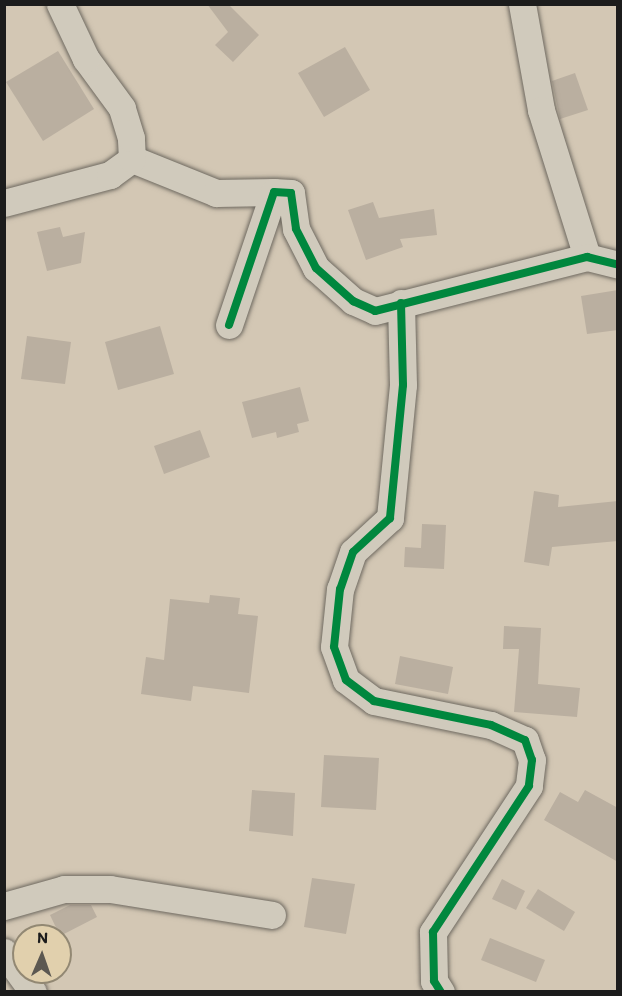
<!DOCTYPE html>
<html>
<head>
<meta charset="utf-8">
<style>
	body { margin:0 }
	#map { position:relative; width:622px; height:996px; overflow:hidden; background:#d3c7b4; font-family:Itim,sans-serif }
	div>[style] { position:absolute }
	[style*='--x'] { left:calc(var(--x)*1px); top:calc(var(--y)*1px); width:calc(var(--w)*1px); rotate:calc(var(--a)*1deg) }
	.building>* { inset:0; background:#baafa0 }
	.roads { filter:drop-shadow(0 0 2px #6e6960) drop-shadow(0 0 2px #6e6960) }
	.minor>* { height:27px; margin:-13.5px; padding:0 13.5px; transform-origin:13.5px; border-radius:13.5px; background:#d0cabc }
	.cycleway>* { height:8px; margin:-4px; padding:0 4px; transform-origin:4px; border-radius:4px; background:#00873e }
	span { translate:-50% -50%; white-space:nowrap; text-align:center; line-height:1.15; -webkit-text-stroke:6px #e1d0ad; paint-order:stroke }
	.frame { position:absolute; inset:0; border:6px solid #1c1c1c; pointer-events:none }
	.north { position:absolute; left:12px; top:924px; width:60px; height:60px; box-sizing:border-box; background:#e1d0ad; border:2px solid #928873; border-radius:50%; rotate:2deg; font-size:16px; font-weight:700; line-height:24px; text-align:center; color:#1c1c1c }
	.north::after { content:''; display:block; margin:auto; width:21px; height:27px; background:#5c5851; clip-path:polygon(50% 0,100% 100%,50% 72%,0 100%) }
</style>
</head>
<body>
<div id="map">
	<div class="building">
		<div style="clip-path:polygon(207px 4px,228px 4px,259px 35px,233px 62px,215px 45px,228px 32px)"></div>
		<div style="clip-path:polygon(345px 47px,370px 90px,324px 117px,298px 73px)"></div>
		<div style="clip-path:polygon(58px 51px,94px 109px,43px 141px,6px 82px)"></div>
		<div style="clip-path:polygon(575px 73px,588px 110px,560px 119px,552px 81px)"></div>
		<div style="clip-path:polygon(373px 202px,379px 218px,434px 209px,437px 235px,400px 239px,403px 247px,366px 260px,348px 210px)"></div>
		<div style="clip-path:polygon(60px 227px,63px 237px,85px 232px,81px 263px,47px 271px,37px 232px)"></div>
		<div style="clip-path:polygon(618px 290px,618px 330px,587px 334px,581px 296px)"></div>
		<div style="clip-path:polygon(160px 326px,174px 374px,118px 390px,105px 342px)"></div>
		<div style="clip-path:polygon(27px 336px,71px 342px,65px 384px,21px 379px)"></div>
		<div style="clip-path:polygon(300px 387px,309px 421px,297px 424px,299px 432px,277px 438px,276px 432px,252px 438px,242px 402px)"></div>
		<div style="clip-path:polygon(200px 430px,210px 457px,164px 474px,154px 446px)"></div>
		<div style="clip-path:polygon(534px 491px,559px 495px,558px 507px,618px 501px,618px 541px,552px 547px,549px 566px,524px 562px)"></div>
		<div style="clip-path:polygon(422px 524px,446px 525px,444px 569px,404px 567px,405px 547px,421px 548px)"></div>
		<div style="clip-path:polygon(210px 595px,240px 598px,238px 614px,258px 616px,249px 693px,193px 686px,191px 701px,141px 694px,146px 657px,164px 660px,170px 599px,209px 603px)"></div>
		<div style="clip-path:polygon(504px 626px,541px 628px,538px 684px,580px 688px,577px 717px,514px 712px,519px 649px,503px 649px)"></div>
		<div style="clip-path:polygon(400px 656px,453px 667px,448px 694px,395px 684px)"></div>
		<div style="clip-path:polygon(324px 755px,379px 758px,376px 810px,321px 807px)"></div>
		<div style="clip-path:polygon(252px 790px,295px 793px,293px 836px,249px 831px)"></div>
		<div style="clip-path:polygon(585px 790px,618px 808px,618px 862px,544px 820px,560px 792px,578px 802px)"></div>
		<div style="clip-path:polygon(312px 878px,355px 884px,346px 934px,304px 927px)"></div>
		<div style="clip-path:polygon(502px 879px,525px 891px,516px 910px,492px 899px)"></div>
		<div style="clip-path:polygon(538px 889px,575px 912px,564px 931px,526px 908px)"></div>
		<div style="clip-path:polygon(70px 905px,91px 905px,97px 917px,60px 936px,50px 915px)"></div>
		<div style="clip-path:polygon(490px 938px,545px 960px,536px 982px,481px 960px)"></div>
	</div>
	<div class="roads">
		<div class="minor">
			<div style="--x:522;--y:4;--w:108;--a:79.8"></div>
			<div style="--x:541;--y:110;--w:154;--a:72.6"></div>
			<div style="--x:132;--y:159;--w:91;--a:22"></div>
			<div style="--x:216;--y:193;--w:58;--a:-1"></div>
			<div style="--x:4;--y:203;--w:110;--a:-14.8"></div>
			<div style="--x:110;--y:175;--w:27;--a:-36"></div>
			<div style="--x:132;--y:159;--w:21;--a:-93"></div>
			<div style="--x:131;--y:138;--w:31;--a:-107"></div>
			<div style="--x:122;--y:108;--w:61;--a:-126.3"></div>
			<div style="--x:86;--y:59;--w:61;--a:-115.3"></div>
			<div style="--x:401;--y:303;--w:82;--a:88.6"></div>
			<div style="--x:403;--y:385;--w:134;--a:95.6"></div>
			<div style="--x:390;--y:518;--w:50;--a:137.4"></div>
			<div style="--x:353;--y:552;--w:39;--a:109"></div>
			<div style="--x:340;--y:589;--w:58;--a:95.9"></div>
			<div style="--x:334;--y:647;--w:35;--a:70"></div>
			<div style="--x:346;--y:680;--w:35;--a:37"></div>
			<div style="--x:374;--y:701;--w:119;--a:11.6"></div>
			<div style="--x:491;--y:725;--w:37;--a:24"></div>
			<div style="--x:525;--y:740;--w:21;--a:71"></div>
			<div style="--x:532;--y:760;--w:26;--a:97"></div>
			<div style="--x:529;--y:786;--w:175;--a:123.3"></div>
			<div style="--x:433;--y:932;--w:49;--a:88.8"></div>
			<div style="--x:434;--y:981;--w:13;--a:58"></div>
			<div style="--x:229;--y:325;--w:140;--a:-71.3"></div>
			<div style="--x:274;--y:192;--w:17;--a:3"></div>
			<div style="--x:291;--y:193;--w:36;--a:82"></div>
			<div style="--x:296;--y:229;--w:44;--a:62.9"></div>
			<div style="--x:316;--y:268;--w:50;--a:41.7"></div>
			<div style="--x:353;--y:301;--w:24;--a:24"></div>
			<div style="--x:375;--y:311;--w:219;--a:-14.3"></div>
			<div style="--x:587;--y:257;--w:32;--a:14"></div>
			<div style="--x:4;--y:906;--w:62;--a:-15.8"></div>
			<div style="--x:64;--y:889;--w:46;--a:0"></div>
			<div style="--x:110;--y:889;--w:164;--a:9.1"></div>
			<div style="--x:4;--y:952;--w:49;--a:54.1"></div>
		</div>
	</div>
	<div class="cycleway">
		<div style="--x:401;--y:303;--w:82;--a:88.6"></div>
		<div style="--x:403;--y:385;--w:134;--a:95.6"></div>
		<div style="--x:390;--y:518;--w:50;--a:137.4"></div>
		<div style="--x:353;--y:552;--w:39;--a:109"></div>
		<div style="--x:340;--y:589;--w:58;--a:95.9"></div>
		<div style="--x:334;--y:647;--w:35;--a:70"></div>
		<div style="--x:346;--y:680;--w:35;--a:37"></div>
		<div style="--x:374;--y:701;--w:119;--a:11.6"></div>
		<div style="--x:491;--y:725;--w:37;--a:24"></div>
		<div style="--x:525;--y:740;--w:21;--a:71"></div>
		<div style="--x:532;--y:760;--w:26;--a:97"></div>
		<div style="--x:529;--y:786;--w:175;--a:123.3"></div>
		<div style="--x:433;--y:932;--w:49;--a:88.8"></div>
		<div style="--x:434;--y:981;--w:13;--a:58"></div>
		<div style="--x:229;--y:325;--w:140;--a:-71.3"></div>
		<div style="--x:274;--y:192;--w:17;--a:3"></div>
		<div style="--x:291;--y:193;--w:36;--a:82"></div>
		<div style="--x:296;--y:229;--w:44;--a:62.9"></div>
		<div style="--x:316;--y:268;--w:50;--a:41.7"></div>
		<div style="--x:353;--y:301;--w:24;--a:24"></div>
		<div style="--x:375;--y:311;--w:219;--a:-14.3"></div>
		<div style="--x:587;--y:257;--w:32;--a:14"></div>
	</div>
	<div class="frame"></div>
	<div class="north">N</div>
</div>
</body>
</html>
